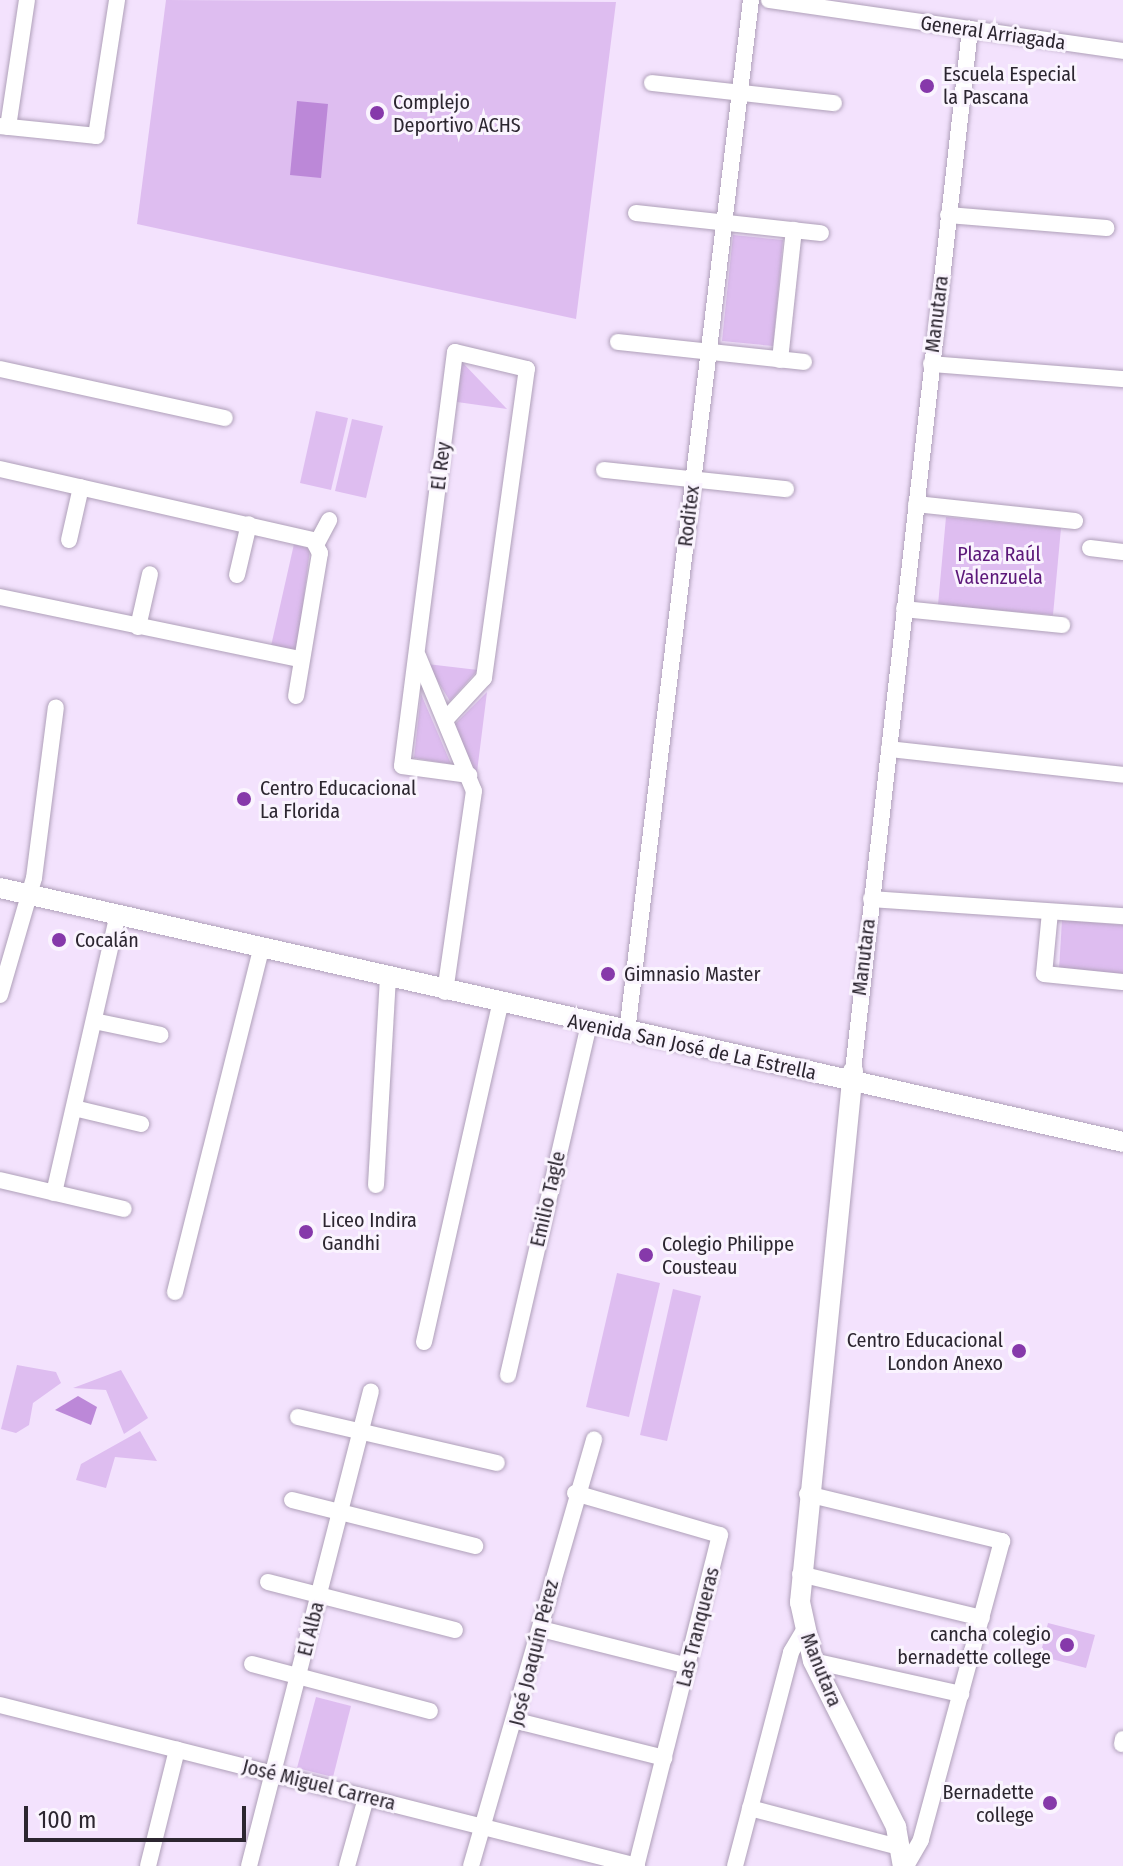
<!DOCTYPE html>
<html>
<head>
<meta charset="utf-8">
<style>
	body { margin:0 }
	#map { position:relative; width:1123px; height:1866px; overflow:hidden; background:#f3e2fd; font-family:"Fira Sans Condensed",sans-serif }
	div>[style] { position:absolute }
	[style*='--x'] { left:calc(var(--x)*1px); top:calc(var(--y)*1px); width:calc(var(--w)*1px); rotate:calc(var(--a)*1deg) }
	.green>* { inset:0; background:#debdf0 }
	.water>* { inset:0; background:#bc88d8 }
	.roads { filter:drop-shadow(0 0 2px #afa0b9) drop-shadow(0 0 2px #afa0b9) }
	.minor>* { height:16px; margin:-8px; padding:0 8px; transform-origin:8px; border-radius:8px; background:#fff }
	.major>* { height:20px; margin:-10px; padding:0 10px; transform-origin:10px; border-radius:10px; background:#fff }
	.dots>* { width:22px; height:22px; translate:-50% -50%; box-sizing:border-box; border:4px solid #faf4fe; border-radius:50% }
	span { translate:-50% -50%; white-space:nowrap; text-align:center; line-height:1.15; -webkit-text-stroke:6px #faf4fe; paint-order:stroke }
	.street-label { font-size:20px; color:#2c2630 }
	.poi-label { font-size:20px; color:#2c2630 }
	.left { translate:0 -50%; text-align:left }
	.right { translate:-100% -50%; text-align:right }
	.park-label { font-size:20px; color:#5d197a }
	.scale { position:absolute; left:24px; top:1806px; width:222px; height:36px; box-sizing:border-box; border:4px solid #2c2630; border-top:0; padding-left:10px; font-size:24px; line-height:28px; white-space:nowrap; color:#2c2630; -webkit-text-stroke:6px #faf4fe; paint-order:stroke }
</style>
</head>
<body>
<div id="map">
	<div class="green">
		<div style="clip-path:polygon(166px 0,616px 2px,576px 319px,137px 224px)"></div>
		<div style="clip-path:polygon(733px 235px,783px 240px,773px 346px,722px 341px)"></div>
		<div style="clip-path:polygon(462px 362px,507px 409px,457px 402px)"></div>
		<div style="clip-path:polygon(316px 411px,348px 418px,331px 490px,300px 483px)"></div>
		<div style="clip-path:polygon(352px 419px,383px 426px,366px 498px,335px 491px)"></div>
		<div style="clip-path:polygon(946px 517px,1061px 528px,1053px 615px,938px 605px)"></div>
		<div style="clip-path:polygon(294px 544px,310px 549px,297px 652px,271px 646px)"></div>
		<div style="clip-path:polygon(427px 664px,478px 670px,450px 701px)"></div>
		<div style="clip-path:polygon(487px 692px,476px 780px,452px 727px)"></div>
		<div style="clip-path:polygon(421px 694px,451px 764px,414px 758px)"></div>
		<div style="clip-path:polygon(1062px 920px,1123px 925px,1123px 976px,1059px 970px)"></div>
		<div style="clip-path:polygon(617px 1273px,660px 1283px,629px 1417px,586px 1407px)"></div>
		<div style="clip-path:polygon(673px 1289px,701px 1296px,667px 1441px,640px 1435px)"></div>
		<div style="clip-path:polygon(17px 1365px,56px 1372px,61px 1383px,33px 1403px,29px 1425px,16px 1433px,1px 1429px)"></div>
		<div style="clip-path:polygon(121px 1370px,148px 1418px,124px 1434px,106px 1390px,73px 1388px)"></div>
		<div style="clip-path:polygon(140px 1431px,157px 1461px,115px 1457px,106px 1488px,76px 1480px,81px 1464px)"></div>
		<div style="clip-path:polygon(1048px 1623px,1095px 1635px,1086px 1668px,1040px 1656px)"></div>
		<div style="clip-path:polygon(316px 1697px,351px 1706px,333px 1777px,297px 1768px)"></div>
	</div>
	<div class="water">
		<div style="clip-path:polygon(297px 101px,328px 104px,321px 178px,290px 175px)"></div>
		<div style="clip-path:polygon(78px 1396px,97px 1407px,91px 1425px,55px 1410px)"></div>
	</div>
	<div class="roads">
		<div class="minor">
			<div style="--x:769;--y:0;--w:358;--a:8.2"></div>
			<div style="--x:652;--y:83;--w:183;--a:6.3"></div>
			<div style="--x:0;--y:126;--w:97;--a:5.9"></div>
			<div style="--x:96;--y:136;--w:138;--a:-81.2"></div>
			<div style="--x:8;--y:127;--w:128;--a:-81.5"></div>
			<div style="--x:636;--y:213;--w:186;--a:6.2"></div>
			<div style="--x:948;--y:215;--w:159;--a:4.7"></div>
			<div style="--x:618;--y:342;--w:187;--a:6.1"></div>
			<div style="--x:780;--y:360;--w:131;--a:-83.9"></div>
			<div style="--x:931;--y:364;--w:193;--a:4.5"></div>
			<div style="--x:0;--y:369;--w:230;--a:12.3"></div>
			<div style="--x:0;--y:469;--w:321;--a:12.8"></div>
			<div style="--x:313;--y:540;--w:15;--a:62"></div>
			<div style="--x:320;--y:553;--w:145;--a:99.5"></div>
			<div style="--x:604;--y:470;--w:183;--a:6"></div>
			<div style="--x:916;--y:504;--w:160;--a:6.1"></div>
			<div style="--x:69;--y:540;--w:54;--a:-77.2"></div>
			<div style="--x:317;--y:543;--w:26;--a:-62"></div>
			<div style="--x:1090;--y:548;--w:33;--a:7"></div>
			<div style="--x:237;--y:575;--w:52;--a:-76.8"></div>
			<div style="--x:0;--y:597;--w:305;--a:11.7"></div>
			<div style="--x:904;--y:609;--w:159;--a:5.8"></div>
			<div style="--x:138;--y:627;--w:54;--a:-77.2"></div>
			<div style="--x:418;--y:656;--w:146;--a:67.5"></div>
			<div style="--x:474;--y:791;--w:203;--a:98.2"></div>
			<div style="--x:446;--y:719;--w:56;--a:-47.2"></div>
			<div style="--x:484;--y:678;--w:312;--a:-82.1"></div>
			<div style="--x:527;--y:369;--w:74;--a:-166.7"></div>
			<div style="--x:455;--y:352;--w:417;--a:97.3"></div>
			<div style="--x:402;--y:766;--w:68;--a:7.7"></div>
			<div style="--x:889;--y:749;--w:235;--a:6.3"></div>
			<div style="--x:871;--y:899;--w:253;--a:3.9"></div>
			<div style="--x:1050;--y:912;--w:62;--a:95.5"></div>
			<div style="--x:1044;--y:974;--w:79;--a:5.8"></div>
			<div style="--x:0;--y:995;--w:122;--a:-73.8"></div>
			<div style="--x:34;--y:878;--w:172;--a:-82.7"></div>
			<div style="--x:94;--y:1021;--w:68;--a:11.8"></div>
			<div style="--x:627;--y:1032;--w:1039;--a:-83.15"></div>
			<div style="--x:853;--y:1071;--w:1049;--a:-83.59"></div>
			<div style="--x:74;--y:1108;--w:69;--a:13.4"></div>
			<div style="--x:0;--y:1180;--w:127;--a:13.2"></div>
			<div style="--x:376;--y:1185;--w:206;--a:-86.7"></div>
			<div style="--x:54;--y:1193;--w:286;--a:-77.1"></div>
			<div style="--x:175;--y:1292;--w:357;--a:-75.9"></div>
			<div style="--x:424;--y:1342;--w:346;--a:-77.3"></div>
			<div style="--x:508;--y:1375;--w:360;--a:-77"></div>
			<div style="--x:298;--y:1417;--w:204;--a:13"></div>
			<div style="--x:575;--y:1493;--w:151;--a:16.2"></div>
			<div style="--x:720;--y:1535;--w:341;--a:104.2"></div>
			<div style="--x:807;--y:1494;--w:201;--a:13.6"></div>
			<div style="--x:1002;--y:1541;--w:310;--a:105.2"></div>
			<div style="--x:921;--y:1840;--w:30;--a:120"></div>
			<div style="--x:292;--y:1500;--w:189;--a:14.1"></div>
			<div style="--x:800;--y:1574;--w:187;--a:13.6"></div>
			<div style="--x:268;--y:1582;--w:193;--a:14.4"></div>
			<div style="--x:541;--y:1629;--w:152;--a:14.1"></div>
			<div style="--x:813;--y:1661;--w:152;--a:12.6"></div>
			<div style="--x:252;--y:1664;--w:184;--a:14.8"></div>
			<div style="--x:0;--y:1705;--w:657;--a:14.18"></div>
			<div style="--x:517;--y:1721;--w:152;--a:14.1"></div>
			<div style="--x:1122;--y:1744;--w:5;--a:-79"></div>
			<div style="--x:750;--y:1808;--w:157;--a:14.7"></div>
			<div style="--x:148;--y:1866;--w:120;--a:-76"></div>
			<div style="--x:249;--y:1866;--w:490;--a:-75.6"></div>
			<div style="--x:347;--y:1866;--w:71;--a:-74.4"></div>
			<div style="--x:471;--y:1866;--w:444;--a:-73.9"></div>
			<div style="--x:735;--y:1866;--w:221;--a:-75.3"></div>
			<div style="--x:791;--y:1652;--w:26;--a:-59"></div>
		</div>
		<div class="major">
			<div style="--x:0;--y:888;--w:1151;--a:12.74"></div>
			<div style="--x:853;--y:1071;--w:534;--a:95.7"></div>
			<div style="--x:800;--y:1602;--w:60;--a:77.6"></div>
			<div style="--x:813;--y:1661;--w:186;--a:63.4"></div>
			<div style="--x:896;--y:1827;--w:40;--a:80"></div>
		</div>
	</div>
	<div class="dots">
		<div style="left:927px;top:86px;background:#8639aa"></div>
		<div style="left:377px;top:113px;background:#8639aa"></div>
		<div style="left:244px;top:799px;background:#8639aa"></div>
		<div style="left:59px;top:940px;background:#8639aa"></div>
		<div style="left:608px;top:974px;background:#8639aa"></div>
		<div style="left:306px;top:1232px;background:#8639aa"></div>
		<div style="left:646px;top:1255px;background:#8639aa"></div>
		<div style="left:1019px;top:1351px;background:#8639aa"></div>
		<div style="left:1067px;top:1645px;background:#8639aa"></div>
		<div style="left:1050px;top:1803px;background:#8639aa"></div>
	</div>
	<div class="street-label">
		<span style="left:993px;top:33px;rotate:8deg">General Arriagada</span>
		<span style="left:937px;top:314px;rotate:-83deg">Manutara</span>
		<span style="left:441px;top:466px;rotate:-83deg">El Rey</span>
		<span style="left:689px;top:516px;rotate:-83deg">Roditex</span>
		<span style="left:864px;top:957px;rotate:-83deg">Manutara</span>
		<span style="left:692px;top:1047px;rotate:12deg">Avenida San José de La Estrella</span>
		<span style="left:548px;top:1199px;rotate:-77deg">Emilio Tagle</span>
		<span style="left:698px;top:1627px;rotate:-76deg">Las Tranqueras</span>
		<span style="left:311px;top:1629px;rotate:-76deg">El Alba</span>
		<span style="left:534px;top:1653px;rotate:-76deg">José Joaquín Pérez</span>
		<span style="left:821px;top:1670px;rotate:68deg">Manutara</span>
		<span style="left:319px;top:1785px;rotate:14deg">José Miguel Carrera</span>
	</div>
	<div class="poi-label">
		<span class="left" style="left:943px;top:86px">Escuela Especial<br>la Pascana</span>
		<span class="left" style="left:393px;top:114px">Complejo<br>Deportivo ACHS</span>
		<span class="left" style="left:260px;top:800px">Centro Educacional<br>La Florida</span>
		<span class="left" style="left:75px;top:940px">Cocalán</span>
		<span class="left" style="left:624px;top:974px">Gimnasio Master</span>
		<span class="left" style="left:322px;top:1232px">Liceo Indira<br>Gandhi</span>
		<span class="left" style="left:662px;top:1256px">Colegio Philippe<br>Cousteau</span>
		<span class="right" style="left:1003px;top:1352px">Centro Educacional<br>London Anexo</span>
		<span class="right" style="left:1051px;top:1646px">cancha colegio<br>bernadette college</span>
		<span class="right" style="left:1034px;top:1804px">Bernadette<br>college</span>
	</div>
	<div class="park-label">
		<span style="left:999px;top:566px">Plaza Raúl<br>Valenzuela</span>
	</div>
	<div class="scale">100 m</div>
</div>
</body>
</html>
